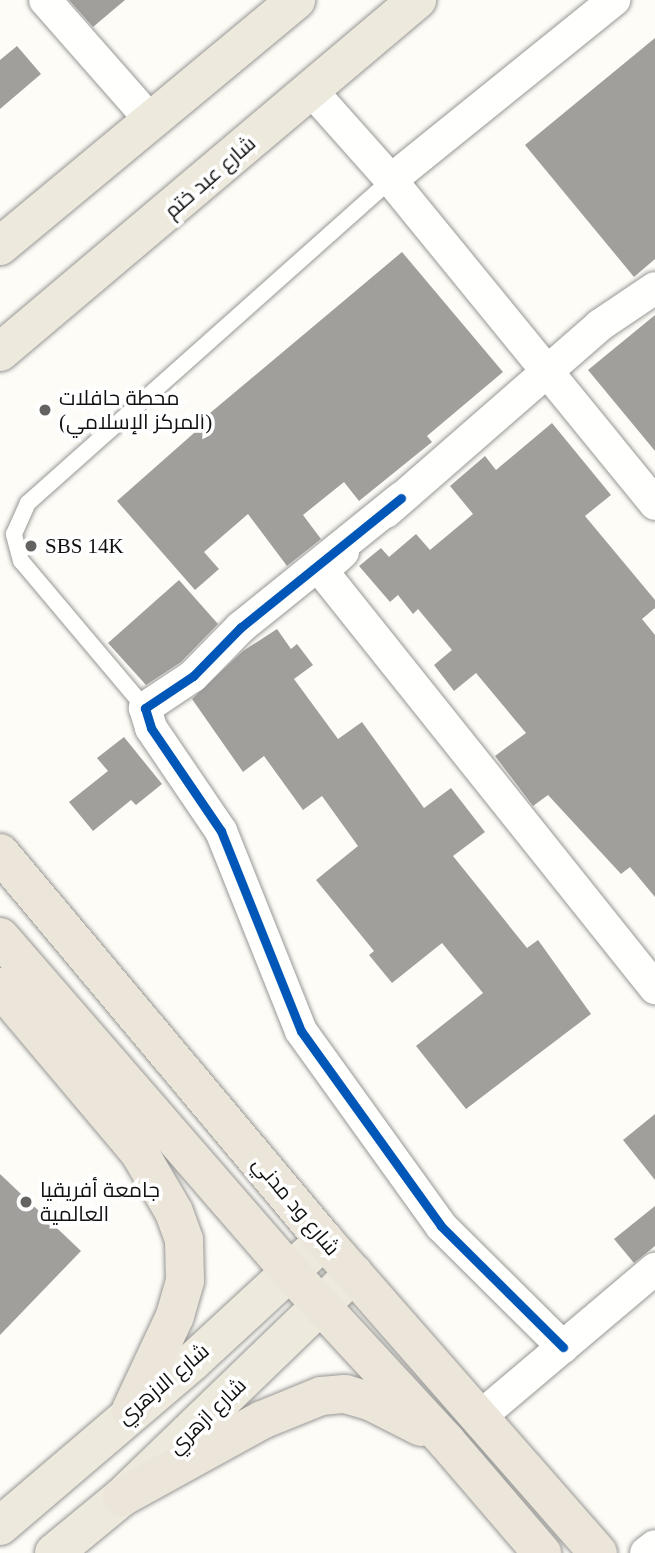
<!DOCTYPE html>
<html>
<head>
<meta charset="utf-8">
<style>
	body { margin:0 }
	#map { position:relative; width:655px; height:1553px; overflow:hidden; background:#fdfcf7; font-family:"Times New Roman",Cairo,serif }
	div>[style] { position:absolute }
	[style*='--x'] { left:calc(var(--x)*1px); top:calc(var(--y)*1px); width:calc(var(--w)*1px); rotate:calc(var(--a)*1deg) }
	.building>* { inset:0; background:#a19f9c }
	.roads { filter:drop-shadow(0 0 2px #979795) drop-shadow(0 0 2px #979795) }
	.service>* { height:16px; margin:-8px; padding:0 8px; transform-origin:8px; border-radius:8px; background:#fffffe }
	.minor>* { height:32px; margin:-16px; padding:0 16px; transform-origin:16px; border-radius:16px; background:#fffffe }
	.primary>* { height:38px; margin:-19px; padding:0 19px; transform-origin:19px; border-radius:19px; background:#ede9dc }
	.trunk>* { height:38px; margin:-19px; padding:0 19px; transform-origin:19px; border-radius:19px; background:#ece5da }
	.cycleway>* { height:9px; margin:-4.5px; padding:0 4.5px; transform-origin:4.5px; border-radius:4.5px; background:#0057b8 }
	.dots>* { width:19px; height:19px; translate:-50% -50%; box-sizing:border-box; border:4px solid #fff; border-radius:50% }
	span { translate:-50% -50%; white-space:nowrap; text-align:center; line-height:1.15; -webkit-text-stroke:7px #fff; paint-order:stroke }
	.street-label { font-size:21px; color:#111 }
	.poi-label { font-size:21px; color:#111 }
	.left { translate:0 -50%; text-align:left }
</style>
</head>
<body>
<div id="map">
	<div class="building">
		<div style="clip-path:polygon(69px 0,125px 0,93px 27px)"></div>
		<div style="clip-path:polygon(655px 38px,655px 259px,634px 277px,525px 145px)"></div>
		<div style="clip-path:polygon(17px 46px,41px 74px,0 109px,0 60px)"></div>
		<div style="clip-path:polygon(402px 252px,503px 372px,427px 436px,432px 442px,359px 501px,344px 482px,303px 515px,321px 539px,287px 566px,248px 514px,204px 552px,219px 569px,195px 590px,117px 501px,194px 433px,191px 429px)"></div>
		<div style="clip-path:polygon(655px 315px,655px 451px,588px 370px)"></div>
		<div style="clip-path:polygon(552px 423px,611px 495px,585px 516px,655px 600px,655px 608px,642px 619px,655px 635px,655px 897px,630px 867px,621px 874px,548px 795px,533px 806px,495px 756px,526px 733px,476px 673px,454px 691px,434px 665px,452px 650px,418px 609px,413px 614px,398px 595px,390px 602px,359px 566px,381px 548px,389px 557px,416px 534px,430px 550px,473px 514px,450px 486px,485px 456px,496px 470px)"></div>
		<div style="clip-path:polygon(179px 580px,218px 624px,181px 662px,146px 685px,108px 643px)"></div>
		<div style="clip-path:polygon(277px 629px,291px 649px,297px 644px,313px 665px,294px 679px,338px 739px,362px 722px,424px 808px,451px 788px,485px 832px,453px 856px,527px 948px,538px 940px,591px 1014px,466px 1109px,416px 1046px,483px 993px,442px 943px,392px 983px,369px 955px,374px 951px,316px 880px,358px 846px,322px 796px,303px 810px,264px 756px,243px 772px,192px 699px,243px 651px)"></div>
		<div style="clip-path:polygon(124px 737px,162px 784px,136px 805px,131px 800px,93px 831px,69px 802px,108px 771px,97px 758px)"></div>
		<div style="clip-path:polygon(655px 1114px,655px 1180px,623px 1140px)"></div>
		<div style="clip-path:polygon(0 1174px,81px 1251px,0 1335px)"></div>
		<div style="clip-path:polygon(655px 1206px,655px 1246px,634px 1263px,614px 1239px)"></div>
	</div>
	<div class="roads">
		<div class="service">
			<div style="--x:145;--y:708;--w:192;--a:-130.1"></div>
			<div style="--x:21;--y:561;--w:28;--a:-105"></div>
			<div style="--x:14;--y:534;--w:34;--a:-66"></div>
			<div style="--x:28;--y:503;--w:486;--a:-41.7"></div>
		</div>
		<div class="minor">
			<div style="--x:45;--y:0;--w:162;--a:48.7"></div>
			<div style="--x:311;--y:90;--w:120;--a:48.4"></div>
			<div style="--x:391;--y:180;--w:418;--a:50.8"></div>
			<div style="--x:391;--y:180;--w:287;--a:-38.9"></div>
			<div style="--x:401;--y:498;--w:206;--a:141.1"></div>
			<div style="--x:241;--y:627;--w:69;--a:134.4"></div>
			<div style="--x:193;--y:676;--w:58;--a:146.3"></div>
			<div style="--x:145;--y:708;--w:21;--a:73"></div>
			<div style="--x:151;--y:728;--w:125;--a:55.8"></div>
			<div style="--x:221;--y:831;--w:215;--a:68.2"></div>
			<div style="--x:301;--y:1031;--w:240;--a:54.3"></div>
			<div style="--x:441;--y:1226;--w:172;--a:44.8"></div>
			<div style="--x:386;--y:512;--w:284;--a:-41.1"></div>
			<div style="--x:600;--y:325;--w:66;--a:-33.9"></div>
			<div style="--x:343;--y:552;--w:28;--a:138"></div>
			<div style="--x:322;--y:571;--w:534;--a:51.39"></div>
			<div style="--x:481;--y:1416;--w:228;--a:-40.2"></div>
			<div style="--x:646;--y:1553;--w:11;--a:-38"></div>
		</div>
		<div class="primary">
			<div style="--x:0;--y:246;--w:385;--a:-39.7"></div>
			<div style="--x:0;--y:352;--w:546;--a:-40.17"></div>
			<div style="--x:0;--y:1526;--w:253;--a:-40.5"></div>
			<div style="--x:192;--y:1362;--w:180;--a:-42.7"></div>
			<div style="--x:54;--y:1553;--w:88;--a:-39.5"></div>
			<div style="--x:122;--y:1497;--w:322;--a:-44"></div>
		</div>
		<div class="trunk">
			<div style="--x:0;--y:853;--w:505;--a:50.06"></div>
			<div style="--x:324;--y:1240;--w:416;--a:48.8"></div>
			<div style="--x:0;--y:937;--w:444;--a:49.1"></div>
			<div style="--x:291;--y:1273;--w:229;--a:47.3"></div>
			<div style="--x:446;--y:1441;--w:148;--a:49.4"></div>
			<div style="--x:0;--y:987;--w:216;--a:49.9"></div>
			<div style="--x:139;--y:1152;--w:69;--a:59.7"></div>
			<div style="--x:174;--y:1212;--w:30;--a:70"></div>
			<div style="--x:184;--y:1240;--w:41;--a:88.6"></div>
			<div style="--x:185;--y:1281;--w:36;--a:106"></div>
			<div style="--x:175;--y:1316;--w:104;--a:115.1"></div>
			<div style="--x:122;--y:1497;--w:160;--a:-28.8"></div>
			<div style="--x:262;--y:1420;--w:64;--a:-22.1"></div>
			<div style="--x:321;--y:1396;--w:24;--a:-5"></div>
			<div style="--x:345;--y:1394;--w:26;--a:16"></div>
			<div style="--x:370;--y:1401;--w:57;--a:27"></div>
		</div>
	</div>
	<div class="cycleway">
		<div style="--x:401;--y:498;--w:206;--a:141.1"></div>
		<div style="--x:241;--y:627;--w:69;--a:134.4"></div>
		<div style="--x:193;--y:676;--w:58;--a:146.3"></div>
		<div style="--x:145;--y:708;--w:21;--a:73"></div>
		<div style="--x:151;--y:728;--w:125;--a:55.8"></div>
		<div style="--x:221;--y:831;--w:215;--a:68.2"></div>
		<div style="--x:301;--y:1031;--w:240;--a:54.3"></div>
		<div style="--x:441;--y:1226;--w:172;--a:44.8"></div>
	</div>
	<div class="dots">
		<div style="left:45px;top:410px;background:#646362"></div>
		<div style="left:31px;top:546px;background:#646362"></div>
		<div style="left:26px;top:1202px;background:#646362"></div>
	</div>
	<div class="street-label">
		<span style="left:210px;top:177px;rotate:-41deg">شارع عبد ختم</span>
		<span style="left:296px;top:1206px;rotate:50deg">شارع ود مدني</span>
		<span style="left:163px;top:1384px;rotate:-40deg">شارع الازهري</span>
		<span style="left:207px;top:1416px;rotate:-44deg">شارع ازهري</span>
	</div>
	<div class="poi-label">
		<span class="left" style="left:59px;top:410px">محطة حافلات<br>(المركز الإسلامي)</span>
		<span class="left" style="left:45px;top:546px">SBS 14K</span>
		<span class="left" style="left:40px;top:1202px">جامعة أفريقيا<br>العالمية</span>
	</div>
</div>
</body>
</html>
